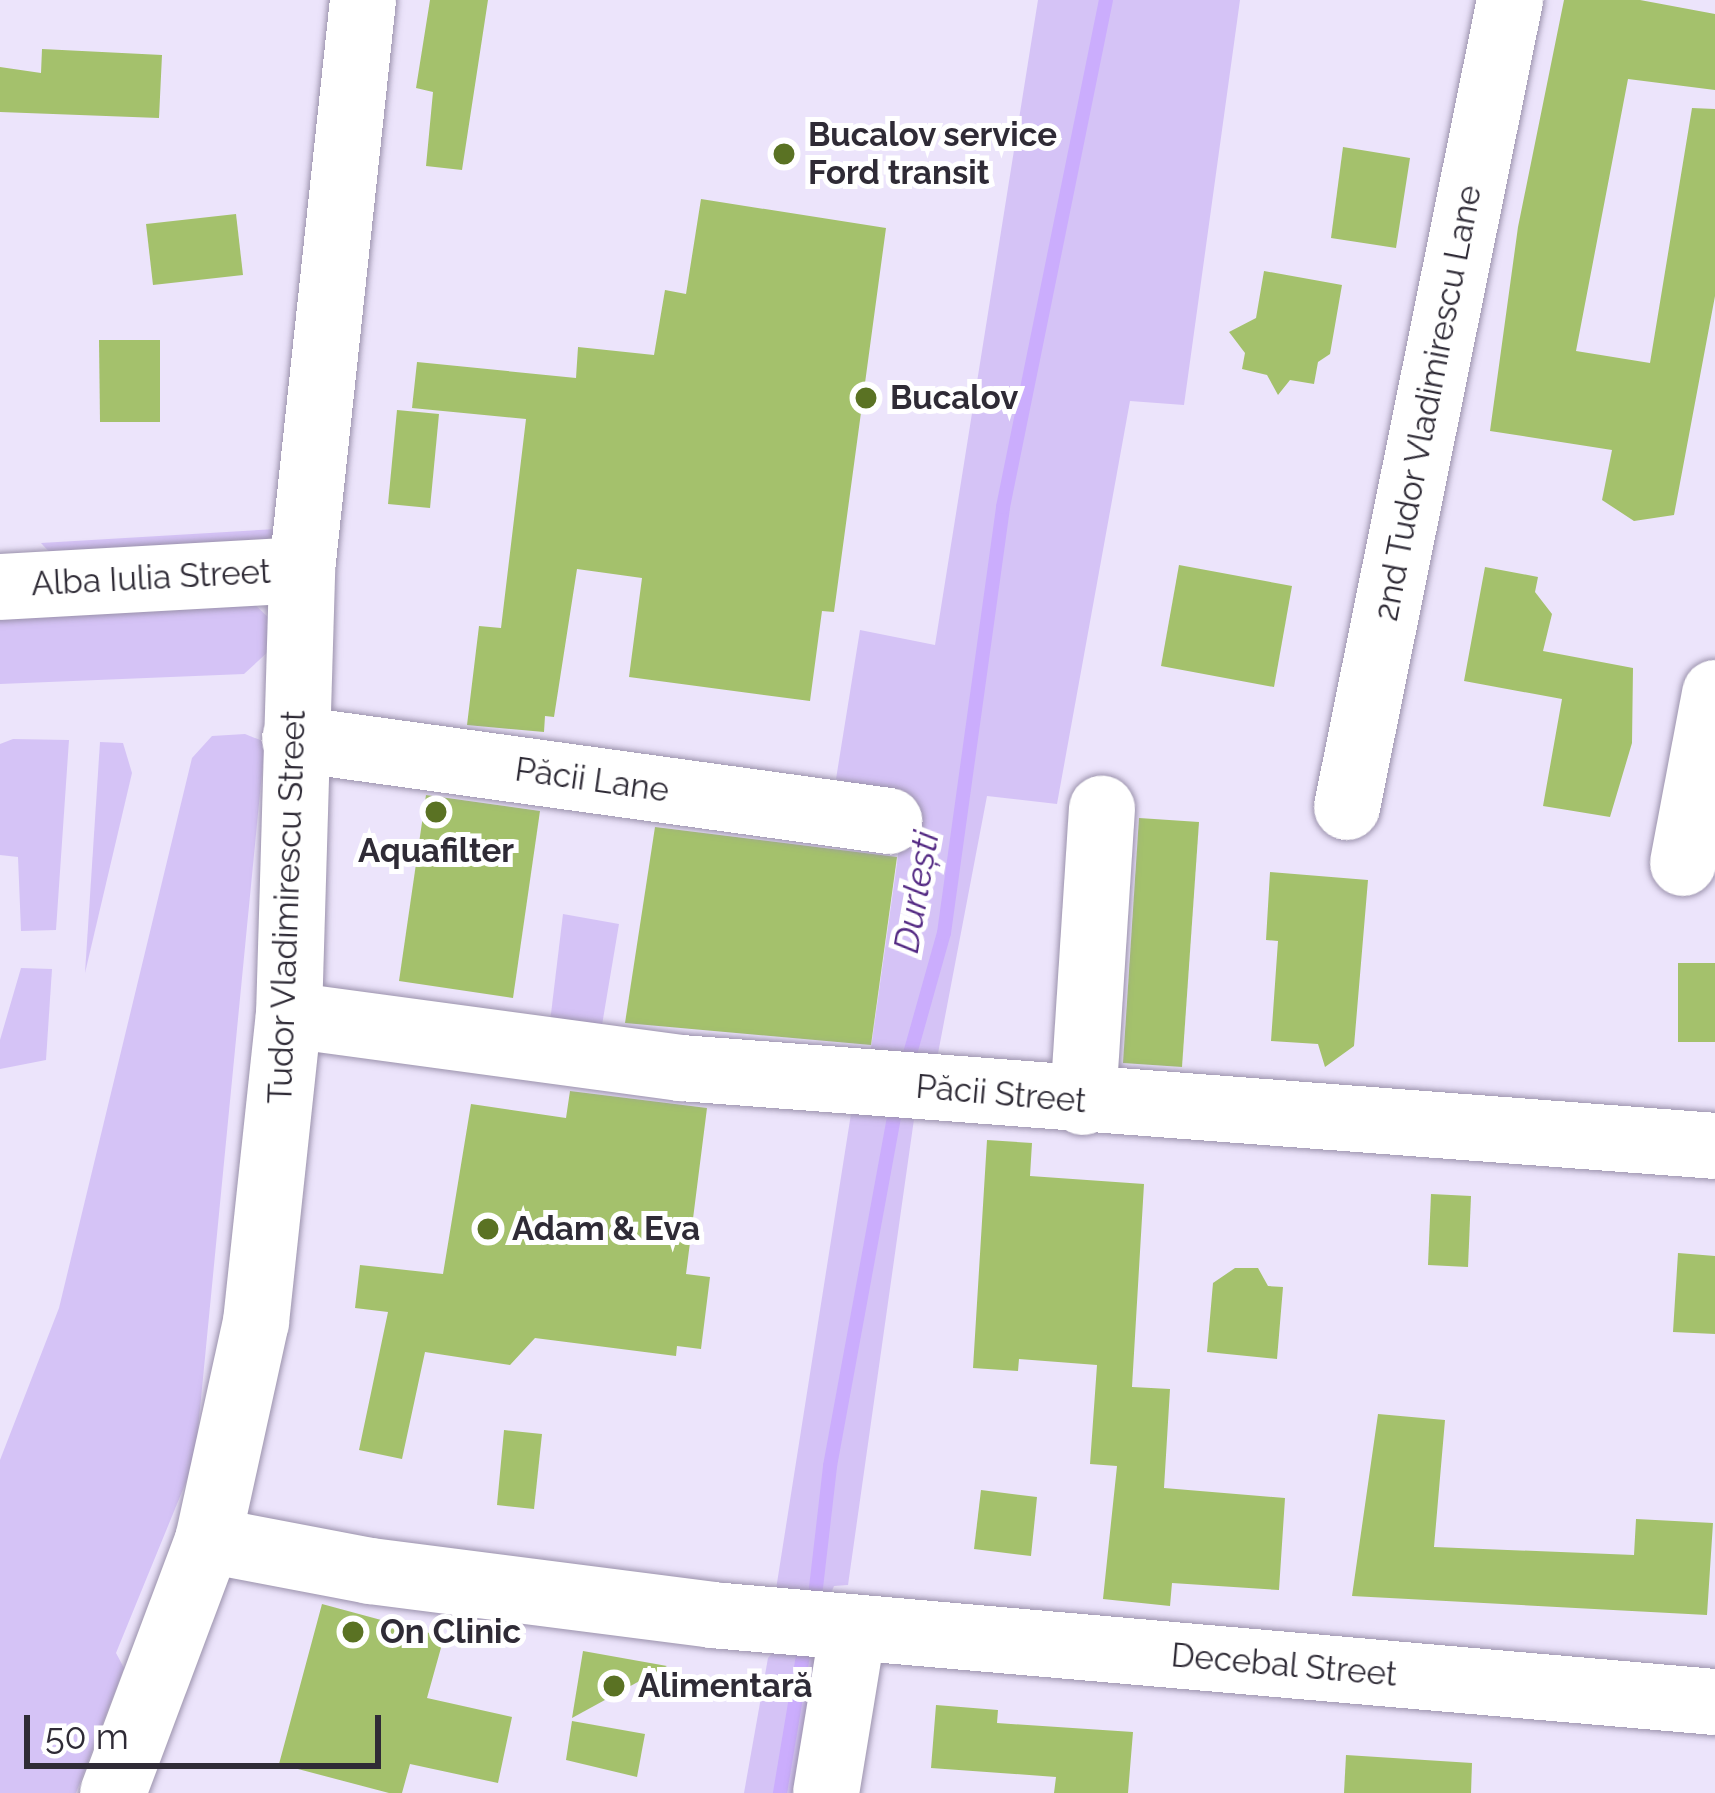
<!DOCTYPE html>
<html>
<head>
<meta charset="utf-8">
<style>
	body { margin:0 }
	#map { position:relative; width:1715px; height:1793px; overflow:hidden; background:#ece4fb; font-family:Raleway,sans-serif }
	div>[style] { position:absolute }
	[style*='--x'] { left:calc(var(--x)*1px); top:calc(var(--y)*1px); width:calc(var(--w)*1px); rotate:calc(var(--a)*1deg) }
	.green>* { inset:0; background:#d5c3f6 }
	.stream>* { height:14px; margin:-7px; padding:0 7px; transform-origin:7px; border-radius:7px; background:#cbadfd }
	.building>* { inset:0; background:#a4c16c }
	.roads { filter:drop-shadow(0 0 3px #9b92ac) drop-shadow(0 0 3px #9b92ac) }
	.minor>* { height:66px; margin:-33px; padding:0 33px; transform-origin:33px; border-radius:33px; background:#fff }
	.major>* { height:66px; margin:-33px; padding:0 33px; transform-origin:33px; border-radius:33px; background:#fff }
	.dots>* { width:33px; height:33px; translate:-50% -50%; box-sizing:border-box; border:6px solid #fff; border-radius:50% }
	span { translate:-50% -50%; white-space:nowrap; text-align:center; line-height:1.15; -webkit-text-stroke:10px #fff; paint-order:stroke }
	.poi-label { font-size:33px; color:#2f2b36; font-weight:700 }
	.left { translate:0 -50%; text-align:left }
	.street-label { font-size:33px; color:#2f2b36 }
	.water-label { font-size:36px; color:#532983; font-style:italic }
	.scale { position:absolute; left:24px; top:1715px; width:357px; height:54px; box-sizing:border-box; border:6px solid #2f2b36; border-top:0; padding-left:15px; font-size:36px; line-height:42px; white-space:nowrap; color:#2f2b36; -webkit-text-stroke:9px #fff; paint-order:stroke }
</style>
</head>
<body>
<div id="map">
	<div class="green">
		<div style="clip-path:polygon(1038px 0,1240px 0,1184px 405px,1130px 401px,1057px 804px,987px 796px,936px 1064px,869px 1062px,906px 799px,836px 779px,860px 630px,935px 645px)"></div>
		<div style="clip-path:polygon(277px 529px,277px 540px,53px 556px,41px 543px)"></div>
		<div style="clip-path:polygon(246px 596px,273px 622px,271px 649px,244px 674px,0 684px,0 605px)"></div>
		<div style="clip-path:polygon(245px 734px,265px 742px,195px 1460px,116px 1653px,124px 1668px,76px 1793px,0 1793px,0 1460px,59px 1308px,192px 758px,212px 736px)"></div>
		<div style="clip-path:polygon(13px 739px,69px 740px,56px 930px,21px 931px,18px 857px,0 855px,0 744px)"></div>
		<div style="clip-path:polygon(100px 742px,123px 743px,132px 773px,85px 973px)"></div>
		<div style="clip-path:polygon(563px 914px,619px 924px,601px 1031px,550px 1022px)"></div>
		<div style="clip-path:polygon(21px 968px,52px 969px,46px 1060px,0 1069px,0 1040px)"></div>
		<div style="clip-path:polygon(853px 1101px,916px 1105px,848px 1585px,834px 1586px,825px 1608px,774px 1602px)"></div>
		<div style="clip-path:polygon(819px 1646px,811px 1793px,744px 1793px,768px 1658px,776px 1649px)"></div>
	</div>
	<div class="stream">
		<div style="--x:906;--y:1068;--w:140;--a:-74.3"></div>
		<div style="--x:944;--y:933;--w:430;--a:-82.1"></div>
		<div style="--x:1003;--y:507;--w:517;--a:-78.52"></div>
		<div style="--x:814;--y:1605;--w:140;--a:-83.4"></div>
		<div style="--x:830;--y:1466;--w:371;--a:-79.6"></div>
		<div style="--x:780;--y:1793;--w:157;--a:-80.5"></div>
	</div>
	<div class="building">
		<div style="clip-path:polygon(430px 0,488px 0,462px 170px,426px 166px,433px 92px,416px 88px)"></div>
		<div style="clip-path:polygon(1564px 0,1640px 0,1715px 14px,1715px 90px,1628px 79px,1576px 351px,1650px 363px,1692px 108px,1715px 109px,1715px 296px,1674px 515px,1634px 521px,1602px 500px,1612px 450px,1490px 431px,1518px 227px)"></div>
		<div style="clip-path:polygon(42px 49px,162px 55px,159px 118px,0 112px,0 67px,41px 73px)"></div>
		<div style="clip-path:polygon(1343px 147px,1410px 158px,1396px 248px,1331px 238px)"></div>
		<div style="clip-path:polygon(701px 199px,886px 228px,834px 612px,822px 611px,810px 701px,629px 677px,642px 578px,577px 569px,554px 717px,545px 716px,544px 732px,467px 725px,479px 626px,501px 628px,526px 419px,412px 408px,417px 362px,576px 378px,578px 347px,654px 355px,665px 290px,686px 294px)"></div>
		<div style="clip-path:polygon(236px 214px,243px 275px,153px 285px,146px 224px)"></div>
		<div style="clip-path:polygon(1264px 271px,1342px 285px,1330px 354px,1318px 362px,1314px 384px,1290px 380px,1278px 395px,1267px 375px,1242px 369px,1245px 353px,1229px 332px,1256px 318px)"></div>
		<div style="clip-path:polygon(99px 340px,160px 340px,160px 422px,100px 422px)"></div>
		<div style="clip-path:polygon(397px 410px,439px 414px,430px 508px,388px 504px)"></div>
		<div style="clip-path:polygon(1179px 565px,1292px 586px,1274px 687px,1161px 666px)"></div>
		<div style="clip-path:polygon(1485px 567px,1538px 577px,1535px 592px,1552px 614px,1543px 651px,1633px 668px,1632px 743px,1610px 817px,1543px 806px,1562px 699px,1464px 681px)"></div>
		<div style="clip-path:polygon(426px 795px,540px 811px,513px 998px,399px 981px)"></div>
		<div style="clip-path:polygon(1139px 818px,1199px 822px,1182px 1067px,1123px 1063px)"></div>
		<div style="clip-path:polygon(655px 827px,897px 857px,871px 1045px,625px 1023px)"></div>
		<div style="clip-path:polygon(1270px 872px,1368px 880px,1354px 1046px,1325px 1067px,1318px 1044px,1271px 1041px,1278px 941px,1266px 940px)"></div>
		<div style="clip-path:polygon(1678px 963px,1715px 963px,1715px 1042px,1678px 1042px)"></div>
		<div style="clip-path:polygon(570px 1091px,707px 1108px,686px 1274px,710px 1277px,701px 1349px,677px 1346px,676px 1356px,535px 1338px,510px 1365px,425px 1352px,402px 1459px,359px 1450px,388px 1312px,355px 1308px,360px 1265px,443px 1274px,471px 1104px,566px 1118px)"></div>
		<div style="clip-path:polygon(987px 1140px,1032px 1143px,1030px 1176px,1144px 1184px,1132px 1387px,1170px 1389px,1164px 1488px,1285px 1498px,1279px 1590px,1172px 1583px,1170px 1606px,1103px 1599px,1117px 1466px,1090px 1464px,1097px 1365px,1019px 1359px,1018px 1371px,973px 1368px)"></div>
		<div style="clip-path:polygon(1431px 1194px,1471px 1196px,1468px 1267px,1428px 1265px)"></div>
		<div style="clip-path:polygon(1678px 1253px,1715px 1256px,1715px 1334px,1673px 1332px)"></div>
		<div style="clip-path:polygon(1235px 1268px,1258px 1268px,1268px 1286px,1283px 1287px,1277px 1359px,1207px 1352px,1213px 1283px)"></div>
		<div style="clip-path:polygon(1378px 1414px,1445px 1420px,1434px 1547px,1634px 1555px,1636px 1519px,1713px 1523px,1707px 1615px,1352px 1596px)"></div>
		<div style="clip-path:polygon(504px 1430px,542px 1434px,534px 1509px,497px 1505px)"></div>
		<div style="clip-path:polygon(981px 1490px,1037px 1497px,1031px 1556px,974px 1549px)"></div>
		<div style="clip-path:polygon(322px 1604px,444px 1637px,427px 1698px,512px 1717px,498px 1783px,410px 1764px,402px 1793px,389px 1793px,279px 1764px)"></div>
		<div style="clip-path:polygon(583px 1651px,667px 1666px,572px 1718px)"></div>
		<div style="clip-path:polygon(936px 1705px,998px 1710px,997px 1723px,1133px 1732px,1128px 1793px,1054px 1793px,1056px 1777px,931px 1768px)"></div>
		<div style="clip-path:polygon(572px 1721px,645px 1734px,637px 1777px,566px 1760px)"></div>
		<div style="clip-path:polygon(1346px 1755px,1472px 1763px,1471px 1793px,1344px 1793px)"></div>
	</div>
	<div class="roads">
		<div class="minor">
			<div style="--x:0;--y:587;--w:302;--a:-3.2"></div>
			<div style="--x:295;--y:739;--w:600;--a:7.86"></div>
			<div style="--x:1347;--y:807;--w:823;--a:-78.58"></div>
			<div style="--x:1683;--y:863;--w:173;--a:-79.3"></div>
			<div style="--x:289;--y:1015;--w:396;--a:7.7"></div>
			<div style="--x:681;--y:1068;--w:1037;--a:4.31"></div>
			<div style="--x:1083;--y:1102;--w:294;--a:-86.3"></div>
			<div style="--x:208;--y:1540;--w:165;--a:10.8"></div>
			<div style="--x:370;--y:1571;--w:345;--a:7.3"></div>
			<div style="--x:712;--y:1615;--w:1007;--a:4.96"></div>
			<div style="--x:826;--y:1793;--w:167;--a:-80.7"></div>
		</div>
		<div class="major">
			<div style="--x:113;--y:1793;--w:270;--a:-69.4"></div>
			<div style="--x:208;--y:1540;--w:223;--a:-77.6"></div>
			<div style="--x:256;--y:1322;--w:309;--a:-83.9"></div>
			<div style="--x:289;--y:1015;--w:445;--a:-88.3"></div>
			<div style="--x:302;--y:570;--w:573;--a:-83.89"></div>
		</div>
	</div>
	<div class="dots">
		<div style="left:784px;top:154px;background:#5a7223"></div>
		<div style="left:866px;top:398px;background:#5a7223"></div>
		<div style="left:436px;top:812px;background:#5a7223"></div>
		<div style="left:488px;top:1229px;background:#5a7223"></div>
		<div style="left:353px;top:1632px;background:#5a7223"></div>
		<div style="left:614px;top:1686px;background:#5a7223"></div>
	</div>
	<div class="poi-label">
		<span class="left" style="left:808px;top:154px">Bucalov service<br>Ford transit</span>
		<span class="left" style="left:890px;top:398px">Bucalov</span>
		<span style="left:436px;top:851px">Aquafilter</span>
		<span class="left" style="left:512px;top:1229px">Adam &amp; Eva</span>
		<span class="left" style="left:380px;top:1632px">On Clinic</span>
		<span class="left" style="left:638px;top:1686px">Alimentară</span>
	</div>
	<div class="street-label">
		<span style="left:1428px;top:403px;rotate:-79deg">2nd Tudor Vladimirescu Lane</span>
		<span style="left:151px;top:578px;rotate:-3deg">Alba Iulia Street</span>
		<span style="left:592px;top:780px;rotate:8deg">Păcii Lane</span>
		<span style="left:287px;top:907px;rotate:-88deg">Tudor Vladimirescu Street</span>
		<span style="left:1001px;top:1094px;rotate:5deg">Păcii Street</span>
		<span style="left:1284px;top:1665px;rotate:5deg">Decebal Street</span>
	</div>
	<div class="water-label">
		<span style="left:916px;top:892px;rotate:-80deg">Durlești</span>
	</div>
	<div class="scale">50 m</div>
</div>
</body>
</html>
